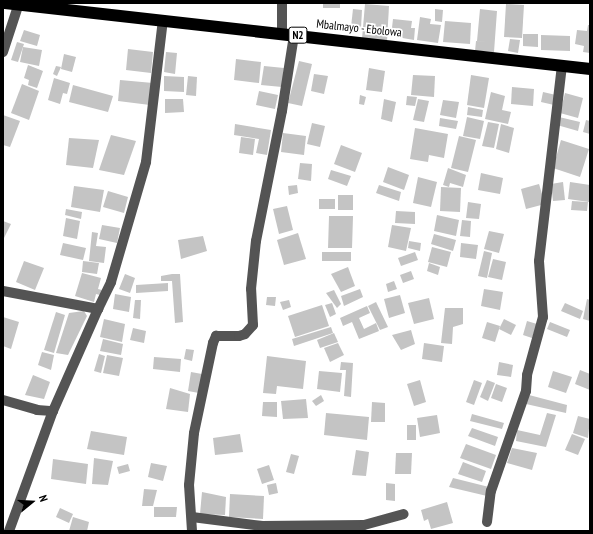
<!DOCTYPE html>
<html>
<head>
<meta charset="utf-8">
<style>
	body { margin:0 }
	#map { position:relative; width:593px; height:534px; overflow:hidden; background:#fff; font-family:"PT Sans Narrow",sans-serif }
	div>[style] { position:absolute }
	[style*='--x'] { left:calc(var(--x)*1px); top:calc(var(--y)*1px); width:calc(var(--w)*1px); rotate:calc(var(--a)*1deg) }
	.building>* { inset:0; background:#c4c4c4 }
	.minor>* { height:10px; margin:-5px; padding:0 5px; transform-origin:5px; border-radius:5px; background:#545454 }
	.highway>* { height:12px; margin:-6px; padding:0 6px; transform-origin:6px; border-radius:6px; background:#000 }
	span { translate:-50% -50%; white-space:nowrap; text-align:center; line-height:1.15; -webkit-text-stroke:3.5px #fff; paint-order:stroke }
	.shield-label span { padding:1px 3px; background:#fff; border:1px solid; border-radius:3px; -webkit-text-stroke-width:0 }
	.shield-label { font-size:11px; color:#000; font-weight:700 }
	.street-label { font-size:12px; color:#000 }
	.frame { position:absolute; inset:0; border:4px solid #000; pointer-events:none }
	.north { position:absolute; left:12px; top:482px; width:40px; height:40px; -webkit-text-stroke:3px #fff; paint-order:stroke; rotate:72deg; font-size:11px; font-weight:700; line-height:16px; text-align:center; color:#000 }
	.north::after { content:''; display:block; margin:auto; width:14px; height:18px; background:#000; clip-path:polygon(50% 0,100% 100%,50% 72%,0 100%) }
</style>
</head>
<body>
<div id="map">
	<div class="building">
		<div style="clip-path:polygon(323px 3px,340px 3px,340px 8px,323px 8px)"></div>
		<div style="clip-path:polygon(365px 4px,389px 6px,387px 41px,362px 39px)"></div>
		<div style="clip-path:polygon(506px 4px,524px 5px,522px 38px,504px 37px)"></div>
		<div style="clip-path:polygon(353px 9px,362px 10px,361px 28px,351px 27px)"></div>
		<div style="clip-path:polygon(435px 9px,443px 10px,442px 22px,435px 21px)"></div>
		<div style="clip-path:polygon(480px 9px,497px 11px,494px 52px,475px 51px,476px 41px,490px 42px,477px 41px)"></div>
		<div style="clip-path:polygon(420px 17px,431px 19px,430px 24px,441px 25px,438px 43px,417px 40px)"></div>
		<div style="clip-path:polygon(393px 19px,412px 21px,411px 28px,415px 28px,414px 40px,391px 36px)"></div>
		<div style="clip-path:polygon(445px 21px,471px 23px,470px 44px,443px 42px)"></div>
		<div style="clip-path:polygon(588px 25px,590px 25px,590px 53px,583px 52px,584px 46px,575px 44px,577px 30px,587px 31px)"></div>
		<div style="clip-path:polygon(24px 30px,40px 35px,37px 46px,20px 41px)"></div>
		<div style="clip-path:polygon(523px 34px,538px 34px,538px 47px,523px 46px)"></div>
		<div style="clip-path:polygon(541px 35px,570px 36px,570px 51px,541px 50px)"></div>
		<div style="clip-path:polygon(510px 39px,520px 40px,518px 53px,508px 51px)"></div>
		<div style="clip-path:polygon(17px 42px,24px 44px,18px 62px,11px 60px)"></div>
		<div style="clip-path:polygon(23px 47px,42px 50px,39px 66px,20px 62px)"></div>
		<div style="clip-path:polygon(128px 49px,153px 52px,151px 73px,126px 70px)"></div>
		<div style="clip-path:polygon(166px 52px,177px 53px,175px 74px,164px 72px)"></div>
		<div style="clip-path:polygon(64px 54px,76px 57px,72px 72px,61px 69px)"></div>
		<div style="clip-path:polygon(236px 59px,261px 62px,259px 83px,234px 80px)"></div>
		<div style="clip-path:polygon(299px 61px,312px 64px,302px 106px,288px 103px)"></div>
		<div style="clip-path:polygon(28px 65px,43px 71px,37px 88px,28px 85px,29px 80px,24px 78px)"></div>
		<div style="clip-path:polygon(56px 66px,61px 67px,57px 76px,53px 74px)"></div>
		<div style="clip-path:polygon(264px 66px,284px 68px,282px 87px,261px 85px)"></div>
		<div style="clip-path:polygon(369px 68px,385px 71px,382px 92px,366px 90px)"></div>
		<div style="clip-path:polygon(314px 74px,328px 76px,324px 94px,311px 91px)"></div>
		<div style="clip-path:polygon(413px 75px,435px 76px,434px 97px,411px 95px)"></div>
		<div style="clip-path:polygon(471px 75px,489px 78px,484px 108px,467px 105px)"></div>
		<div style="clip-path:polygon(164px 76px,184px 77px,184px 92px,164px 91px)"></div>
		<div style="clip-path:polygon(188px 76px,197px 77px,196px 96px,186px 95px)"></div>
		<div style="clip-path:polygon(54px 78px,70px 83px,67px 94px,63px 93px,60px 104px,48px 100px)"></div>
		<div style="clip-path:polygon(120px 80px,153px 83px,150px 105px,118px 101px)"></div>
		<div style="clip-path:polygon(22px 84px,39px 91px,29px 120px,11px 113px)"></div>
		<div style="clip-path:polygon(73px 85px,113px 96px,108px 112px,69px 102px)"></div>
		<div style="clip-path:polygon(512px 87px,534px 89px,533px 106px,511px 104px)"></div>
		<div style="clip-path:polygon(259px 91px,278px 95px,275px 109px,256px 105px)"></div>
		<div style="clip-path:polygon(491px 92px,505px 96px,502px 110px,511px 112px,508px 124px,485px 119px)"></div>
		<div style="clip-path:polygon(543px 92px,556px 95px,554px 105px,541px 102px)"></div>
		<div style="clip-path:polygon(565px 93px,583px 98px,578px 118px,560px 113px)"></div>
		<div style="clip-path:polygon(360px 95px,366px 97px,364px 105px,359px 104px)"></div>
		<div style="clip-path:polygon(407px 96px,417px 97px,415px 106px,406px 105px)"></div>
		<div style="clip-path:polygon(165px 99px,183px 99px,184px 112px,165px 113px)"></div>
		<div style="clip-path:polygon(384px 99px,396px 102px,392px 122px,381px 119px)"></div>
		<div style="clip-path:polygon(418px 99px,429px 101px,424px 122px,413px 120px)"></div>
		<div style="clip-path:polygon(443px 100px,459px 102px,456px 118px,440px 115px)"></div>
		<div style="clip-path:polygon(468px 107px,483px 110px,482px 117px,467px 115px)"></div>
		<div style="clip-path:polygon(3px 115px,20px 121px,10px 147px,3px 145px)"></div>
		<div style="clip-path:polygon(467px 117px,484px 121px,480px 139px,463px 136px)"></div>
		<div style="clip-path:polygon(559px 117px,580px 122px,578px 131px,557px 125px)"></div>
		<div style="clip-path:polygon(440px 118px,458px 121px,456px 129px,439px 126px)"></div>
		<div style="clip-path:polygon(586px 120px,590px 121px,590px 134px,583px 132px)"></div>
		<div style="clip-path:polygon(488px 122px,499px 124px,494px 148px,482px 146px)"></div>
		<div style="clip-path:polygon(312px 123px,325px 126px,320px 147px,307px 144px)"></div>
		<div style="clip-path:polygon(235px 124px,271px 130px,267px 155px,256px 153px,259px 139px,234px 135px)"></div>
		<div style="clip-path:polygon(501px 124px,514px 128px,509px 153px,496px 149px)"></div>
		<div style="clip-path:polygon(415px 128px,448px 134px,444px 158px,429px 155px,428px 162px,410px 159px)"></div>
		<div style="clip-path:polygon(283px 133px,306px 136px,304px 155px,281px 152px)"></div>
		<div style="clip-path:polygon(111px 135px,136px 141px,124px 175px,99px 170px)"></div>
		<div style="clip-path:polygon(459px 136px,476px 140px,468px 172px,451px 168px)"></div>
		<div style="clip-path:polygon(241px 137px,255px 139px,253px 155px,239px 153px)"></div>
		<div style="clip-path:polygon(69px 138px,99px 140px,93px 168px,66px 165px)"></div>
		<div style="clip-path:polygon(561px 140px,589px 149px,580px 177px,553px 168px)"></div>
		<div style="clip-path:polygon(341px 145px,362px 153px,355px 172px,334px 164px)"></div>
		<div style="clip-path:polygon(300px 163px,312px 164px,311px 181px,298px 179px)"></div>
		<div style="clip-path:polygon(388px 167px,409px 175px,404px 190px,383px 182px)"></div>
		<div style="clip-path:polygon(448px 168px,466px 175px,463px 187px,450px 183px,449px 187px,443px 185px)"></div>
		<div style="clip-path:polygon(331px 170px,351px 176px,347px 186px,328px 179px)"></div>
		<div style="clip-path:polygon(481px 173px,503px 178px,500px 194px,478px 190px)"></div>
		<div style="clip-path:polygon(418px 177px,437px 182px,431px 207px,413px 203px)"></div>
		<div style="clip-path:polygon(563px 182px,565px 200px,553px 201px,551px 184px)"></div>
		<div style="clip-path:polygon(570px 182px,590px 185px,589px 202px,568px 199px)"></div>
		<div style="clip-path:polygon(539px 184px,545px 204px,526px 209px,521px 189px)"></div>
		<div style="clip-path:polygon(297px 185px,298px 193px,289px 195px,288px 186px)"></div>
		<div style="clip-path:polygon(379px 185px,401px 192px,399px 201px,376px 193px)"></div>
		<div style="clip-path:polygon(74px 186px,104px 190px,100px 212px,71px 207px)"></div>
		<div style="clip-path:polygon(441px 187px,461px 188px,460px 212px,440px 211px)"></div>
		<div style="clip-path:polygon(108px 191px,128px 197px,124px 213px,103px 207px)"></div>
		<div style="clip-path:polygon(338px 195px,353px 195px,353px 210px,338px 210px)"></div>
		<div style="clip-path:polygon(319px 199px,335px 199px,335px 209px,319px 209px)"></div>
		<div style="clip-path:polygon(572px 201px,588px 202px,587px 211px,571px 210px)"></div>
		<div style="clip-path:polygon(468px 202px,481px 204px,479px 219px,466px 218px)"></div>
		<div style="clip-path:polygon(287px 206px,293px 230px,279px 234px,273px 209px)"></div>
		<div style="clip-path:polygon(66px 209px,82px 212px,81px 219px,65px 215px)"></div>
		<div style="clip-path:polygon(396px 211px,415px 212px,415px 224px,395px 223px)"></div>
		<div style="clip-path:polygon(437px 215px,459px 220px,456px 236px,434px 231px)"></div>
		<div style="clip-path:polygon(329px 216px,353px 216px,352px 248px,328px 248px)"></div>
		<div style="clip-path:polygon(66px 218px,80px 221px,77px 239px,63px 236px)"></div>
		<div style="clip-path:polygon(462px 220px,471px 221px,470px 237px,460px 236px)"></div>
		<div style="clip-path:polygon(3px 221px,11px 224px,3px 240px)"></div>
		<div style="clip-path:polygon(102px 225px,120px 228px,117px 243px,99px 239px)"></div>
		<div style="clip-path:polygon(392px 225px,411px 228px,406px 251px,388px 247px)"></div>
		<div style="clip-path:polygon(489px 231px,504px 234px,499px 253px,484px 249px)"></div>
		<div style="clip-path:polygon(92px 232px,98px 233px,96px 246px,106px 247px,104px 263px,89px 261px)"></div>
		<div style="clip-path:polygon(298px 233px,306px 259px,284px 265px,277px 240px)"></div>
		<div style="clip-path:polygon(434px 234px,456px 240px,453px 251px,431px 244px)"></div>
		<div style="clip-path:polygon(203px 236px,207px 251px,181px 259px,178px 240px)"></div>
		<div style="clip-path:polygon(409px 241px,421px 243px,420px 251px,408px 248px)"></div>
		<div style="clip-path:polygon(63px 243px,86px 248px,83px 260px,60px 255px)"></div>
		<div style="clip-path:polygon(461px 243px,478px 245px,476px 259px,460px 257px)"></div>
		<div style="clip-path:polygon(432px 247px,451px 252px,447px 267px,428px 262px)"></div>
		<div style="clip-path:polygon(484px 251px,492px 253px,487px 278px,478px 276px)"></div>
		<div style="clip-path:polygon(322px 252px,351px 252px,351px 261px,322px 261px)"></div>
		<div style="clip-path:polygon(415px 252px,418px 260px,401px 266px,398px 258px)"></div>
		<div style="clip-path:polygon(493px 259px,506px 262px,502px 280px,488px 277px)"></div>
		<div style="clip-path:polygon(24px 261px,44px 268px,35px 290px,16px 282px)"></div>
		<div style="clip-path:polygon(83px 261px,99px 263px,97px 274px,82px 272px)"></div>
		<div style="clip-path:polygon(429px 263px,440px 267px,438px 275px,427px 271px)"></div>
		<div style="clip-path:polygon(348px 267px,355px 286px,341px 292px,331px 274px)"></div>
		<div style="clip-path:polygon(411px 271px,414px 279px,403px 283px,400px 275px)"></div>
		<div style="clip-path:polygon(82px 273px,101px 278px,98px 289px,102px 290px,100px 295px,96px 294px,94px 302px,75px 296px)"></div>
		<div style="clip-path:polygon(125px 274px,135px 278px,130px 293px,119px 289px)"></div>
		<div style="clip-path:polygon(172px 274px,180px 274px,183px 322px,175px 323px,172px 281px,161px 281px,161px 276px)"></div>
		<div style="clip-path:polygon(394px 281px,397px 289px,388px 292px,386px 284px)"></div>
		<div style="clip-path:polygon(168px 283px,168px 291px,136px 293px,136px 285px)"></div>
		<div style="clip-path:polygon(360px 289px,363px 297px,344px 306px,341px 296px)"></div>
		<div style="clip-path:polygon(484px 289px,503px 292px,500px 310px,481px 306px)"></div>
		<div style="clip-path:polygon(334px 290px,341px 304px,337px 308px,326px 293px)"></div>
		<div style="clip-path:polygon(115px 294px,131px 297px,129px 312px,113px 309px)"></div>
		<div style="clip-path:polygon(400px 295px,405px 313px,389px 318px,384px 299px)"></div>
		<div style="clip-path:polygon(267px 297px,276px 297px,275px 306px,266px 305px)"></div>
		<div style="clip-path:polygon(429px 298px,434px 319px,414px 324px,408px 303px)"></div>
		<div style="clip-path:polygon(587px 299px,590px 300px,590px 321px,583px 319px)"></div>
		<div style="clip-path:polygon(135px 300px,141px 300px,140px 319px,133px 318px)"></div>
		<div style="clip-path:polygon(289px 300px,291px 307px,283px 310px,280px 302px)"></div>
		<div style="clip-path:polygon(376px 302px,388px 327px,380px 330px,368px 306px)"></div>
		<div style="clip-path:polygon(332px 303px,336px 314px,330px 317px,325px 305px)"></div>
		<div style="clip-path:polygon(565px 303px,583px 311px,580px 319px,561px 311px)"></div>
		<div style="clip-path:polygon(322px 305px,329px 326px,295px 337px,288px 316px)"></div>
		<div style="clip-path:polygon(367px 306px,370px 313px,359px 318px,364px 329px,376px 323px,379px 331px,359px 339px,352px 322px,343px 326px,340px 318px)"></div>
		<div style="clip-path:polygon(445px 308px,463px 308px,463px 324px,453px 327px,452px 344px,441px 343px)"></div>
		<div style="clip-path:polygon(84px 311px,87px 316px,68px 355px,56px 353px,69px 313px)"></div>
		<div style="clip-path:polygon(56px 312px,65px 315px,54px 353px,44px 350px)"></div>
		<div style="clip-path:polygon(3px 317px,19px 322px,11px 349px,3px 346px)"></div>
		<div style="clip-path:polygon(104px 319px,125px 324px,122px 342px,100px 337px)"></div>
		<div style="clip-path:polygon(504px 319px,516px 325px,511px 335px,499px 329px)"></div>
		<div style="clip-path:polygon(527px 321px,537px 324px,532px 338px,523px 335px)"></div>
		<div style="clip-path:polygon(487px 322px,500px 326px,495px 342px,482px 338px)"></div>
		<div style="clip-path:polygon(550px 322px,570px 330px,567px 337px,547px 329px)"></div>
		<div style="clip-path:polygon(331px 327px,333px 333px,294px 346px,292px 339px)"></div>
		<div style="clip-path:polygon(133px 328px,146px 331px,144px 343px,130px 340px)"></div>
		<div style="clip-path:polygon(411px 330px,415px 344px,401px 350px,392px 335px)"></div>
		<div style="clip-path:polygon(334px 333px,338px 342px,320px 348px,317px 340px)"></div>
		<div style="clip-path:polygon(103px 339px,123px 344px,121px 355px,100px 351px)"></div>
		<div style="clip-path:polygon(338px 343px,344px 355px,330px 362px,324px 348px)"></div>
		<div style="clip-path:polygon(424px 343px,444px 346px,442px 362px,422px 359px)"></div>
		<div style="clip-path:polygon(186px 349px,194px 350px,192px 361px,184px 359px)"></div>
		<div style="clip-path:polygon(42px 352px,54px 355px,51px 370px,38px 365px)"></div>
		<div style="clip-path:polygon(99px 354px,105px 356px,101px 373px,94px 371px)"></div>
		<div style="clip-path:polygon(107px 355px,123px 358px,119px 376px,103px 373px)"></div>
		<div style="clip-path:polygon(267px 356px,306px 361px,303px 389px,277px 386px,276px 394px,263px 393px)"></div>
		<div style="clip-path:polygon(154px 357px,181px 359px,180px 372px,153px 369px)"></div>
		<div style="clip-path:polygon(341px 362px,353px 363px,351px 397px,344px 396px,346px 370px,340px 370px)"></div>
		<div style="clip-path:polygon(499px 362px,513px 365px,511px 377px,497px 375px)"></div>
		<div style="clip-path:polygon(580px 370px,590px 374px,590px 390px,575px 384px)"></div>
		<div style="clip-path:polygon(319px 371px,342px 373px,340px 392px,317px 389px)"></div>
		<div style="clip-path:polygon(553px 371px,572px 377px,566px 393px,548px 387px)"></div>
		<div style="clip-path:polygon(191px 372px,202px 374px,199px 393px,188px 391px)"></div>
		<div style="clip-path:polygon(33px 375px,50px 382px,44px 399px,25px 395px)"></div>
		<div style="clip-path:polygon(420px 380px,426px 402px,414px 406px,407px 384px)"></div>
		<div style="clip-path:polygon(474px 380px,482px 383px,474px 405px,466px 402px)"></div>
		<div style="clip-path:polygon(487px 380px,495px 383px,488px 401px,480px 397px)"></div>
		<div style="clip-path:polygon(496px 384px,507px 388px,502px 402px,491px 398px)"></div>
		<div style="clip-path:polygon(170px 388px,190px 394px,188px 412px,166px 409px)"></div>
		<div style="clip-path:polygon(321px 395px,324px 401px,316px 406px,312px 401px)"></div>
		<div style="clip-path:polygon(529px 395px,567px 405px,566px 413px,526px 404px)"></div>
		<div style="clip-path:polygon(306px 399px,308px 418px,283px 419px,281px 401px)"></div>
		<div style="clip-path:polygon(263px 402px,277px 402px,277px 417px,262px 416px)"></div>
		<div style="clip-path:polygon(372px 402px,385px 403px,385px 422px,371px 422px)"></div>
		<div style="clip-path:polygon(326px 413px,369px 417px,367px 440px,324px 435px)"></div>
		<div style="clip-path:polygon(547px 413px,556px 415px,546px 447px,516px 441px,517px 430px,540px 435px)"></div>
		<div style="clip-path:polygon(472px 414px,504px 423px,502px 429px,470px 421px)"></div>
		<div style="clip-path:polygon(437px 415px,440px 433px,420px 437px,417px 418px)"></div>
		<div style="clip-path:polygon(578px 416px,590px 419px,588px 438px,573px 433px)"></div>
		<div style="clip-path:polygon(407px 425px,416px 425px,416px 440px,407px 440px)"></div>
		<div style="clip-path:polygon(472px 428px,498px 437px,495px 446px,468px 436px)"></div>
		<div style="clip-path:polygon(91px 431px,127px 437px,124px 455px,87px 449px)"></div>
		<div style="clip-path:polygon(240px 434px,243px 452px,215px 455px,213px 438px)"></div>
		<div style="clip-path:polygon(572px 434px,585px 439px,578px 455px,565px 450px)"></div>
		<div style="clip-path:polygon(466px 444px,496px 455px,491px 469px,460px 458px)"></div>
		<div style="clip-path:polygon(512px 448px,537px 453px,532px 470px,507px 463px)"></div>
		<div style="clip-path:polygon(356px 450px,369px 452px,366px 476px,352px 475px)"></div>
		<div style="clip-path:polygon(396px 453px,412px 453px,411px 474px,395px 474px)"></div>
		<div style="clip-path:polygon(291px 454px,299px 456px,294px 474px,286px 472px)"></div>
		<div style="clip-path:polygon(94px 458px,113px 461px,108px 485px,92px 484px)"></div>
		<div style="clip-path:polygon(53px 459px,88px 464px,86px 484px,51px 479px)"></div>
		<div style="clip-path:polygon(463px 462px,486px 471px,482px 482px,458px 474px)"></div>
		<div style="clip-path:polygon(151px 463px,167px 466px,163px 481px,148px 477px)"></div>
		<div style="clip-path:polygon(128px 464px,130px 471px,119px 474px,117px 467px)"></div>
		<div style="clip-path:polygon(269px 465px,274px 480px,262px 484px,257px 469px)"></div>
		<div style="clip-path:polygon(453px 478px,489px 487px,487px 496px,449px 487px)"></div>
		<div style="clip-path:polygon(276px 483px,278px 493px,269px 495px,267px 485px)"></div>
		<div style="clip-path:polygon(386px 483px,395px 484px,395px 501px,386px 500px)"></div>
		<div style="clip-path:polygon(144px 489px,157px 490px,153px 506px,142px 506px)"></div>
		<div style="clip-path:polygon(202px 492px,226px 497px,225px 515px,200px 514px)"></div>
		<div style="clip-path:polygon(230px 494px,264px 496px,263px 519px,229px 517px)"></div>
		<div style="clip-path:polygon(447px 502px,453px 523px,431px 529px,428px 519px,424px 521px,421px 510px)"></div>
		<div style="clip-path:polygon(154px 507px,177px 507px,176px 517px,154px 517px)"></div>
		<div style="clip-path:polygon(60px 508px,73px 514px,69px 523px,56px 517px)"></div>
		<div style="clip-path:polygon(73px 517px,89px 522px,87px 531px,69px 531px)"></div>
	</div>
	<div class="minor">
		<div style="--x:282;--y:3;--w:31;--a:90"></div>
		<div style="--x:3;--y:52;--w:52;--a:-71.9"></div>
		<div style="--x:3;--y:291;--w:97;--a:10.7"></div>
		<div style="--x:98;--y:309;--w:30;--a:-64"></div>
		<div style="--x:111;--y:282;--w:125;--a:-73.7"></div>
		<div style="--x:146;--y:162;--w:143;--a:-83.2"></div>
		<div style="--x:3;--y:400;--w:35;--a:16"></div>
		<div style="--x:37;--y:410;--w:16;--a:4"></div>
		<div style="--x:192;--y:517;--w:71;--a:7.3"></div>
		<div style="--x:262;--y:526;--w:102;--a:-0.6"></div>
		<div style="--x:364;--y:525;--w:41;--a:-15.4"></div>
		<div style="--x:487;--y:522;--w:31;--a:-83"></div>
		<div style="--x:491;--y:491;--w:106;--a:-70.7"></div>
		<div style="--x:526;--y:391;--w:16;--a:-86"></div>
		<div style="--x:527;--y:375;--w:60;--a:-74.6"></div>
		<div style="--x:543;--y:317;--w:56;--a:-94.1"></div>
		<div style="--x:539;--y:261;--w:197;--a:-83.3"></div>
		<div style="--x:9;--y:531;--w:128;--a:-69.9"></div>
		<div style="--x:53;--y:411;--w:111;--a:-66.2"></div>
		<div style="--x:192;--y:531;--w:46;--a:-93.7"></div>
		<div style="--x:189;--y:485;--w:52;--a:-84.5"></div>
		<div style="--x:194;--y:433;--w:92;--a:-78.1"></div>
		<div style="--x:213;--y:343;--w:8;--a:-67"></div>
		<div style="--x:216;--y:336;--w:23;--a:0"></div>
		<div style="--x:239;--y:336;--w:6;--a:-18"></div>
		<div style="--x:245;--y:334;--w:12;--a:-48"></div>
		<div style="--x:253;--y:325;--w:36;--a:-93"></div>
		<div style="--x:251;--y:289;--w:48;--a:-84.1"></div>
		<div style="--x:256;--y:241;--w:133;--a:-78.7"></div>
		<div style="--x:282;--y:111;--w:77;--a:-81"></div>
	</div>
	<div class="highway">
		<div style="--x:5;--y:3;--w:589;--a:6.44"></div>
	</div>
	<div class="shield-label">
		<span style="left:298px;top:35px">N2</span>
	</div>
	<div class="street-label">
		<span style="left:359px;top:28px;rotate:6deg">Mbalmayo - Ebolowa</span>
	</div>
	<div class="frame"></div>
	<div class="north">N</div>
</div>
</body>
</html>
